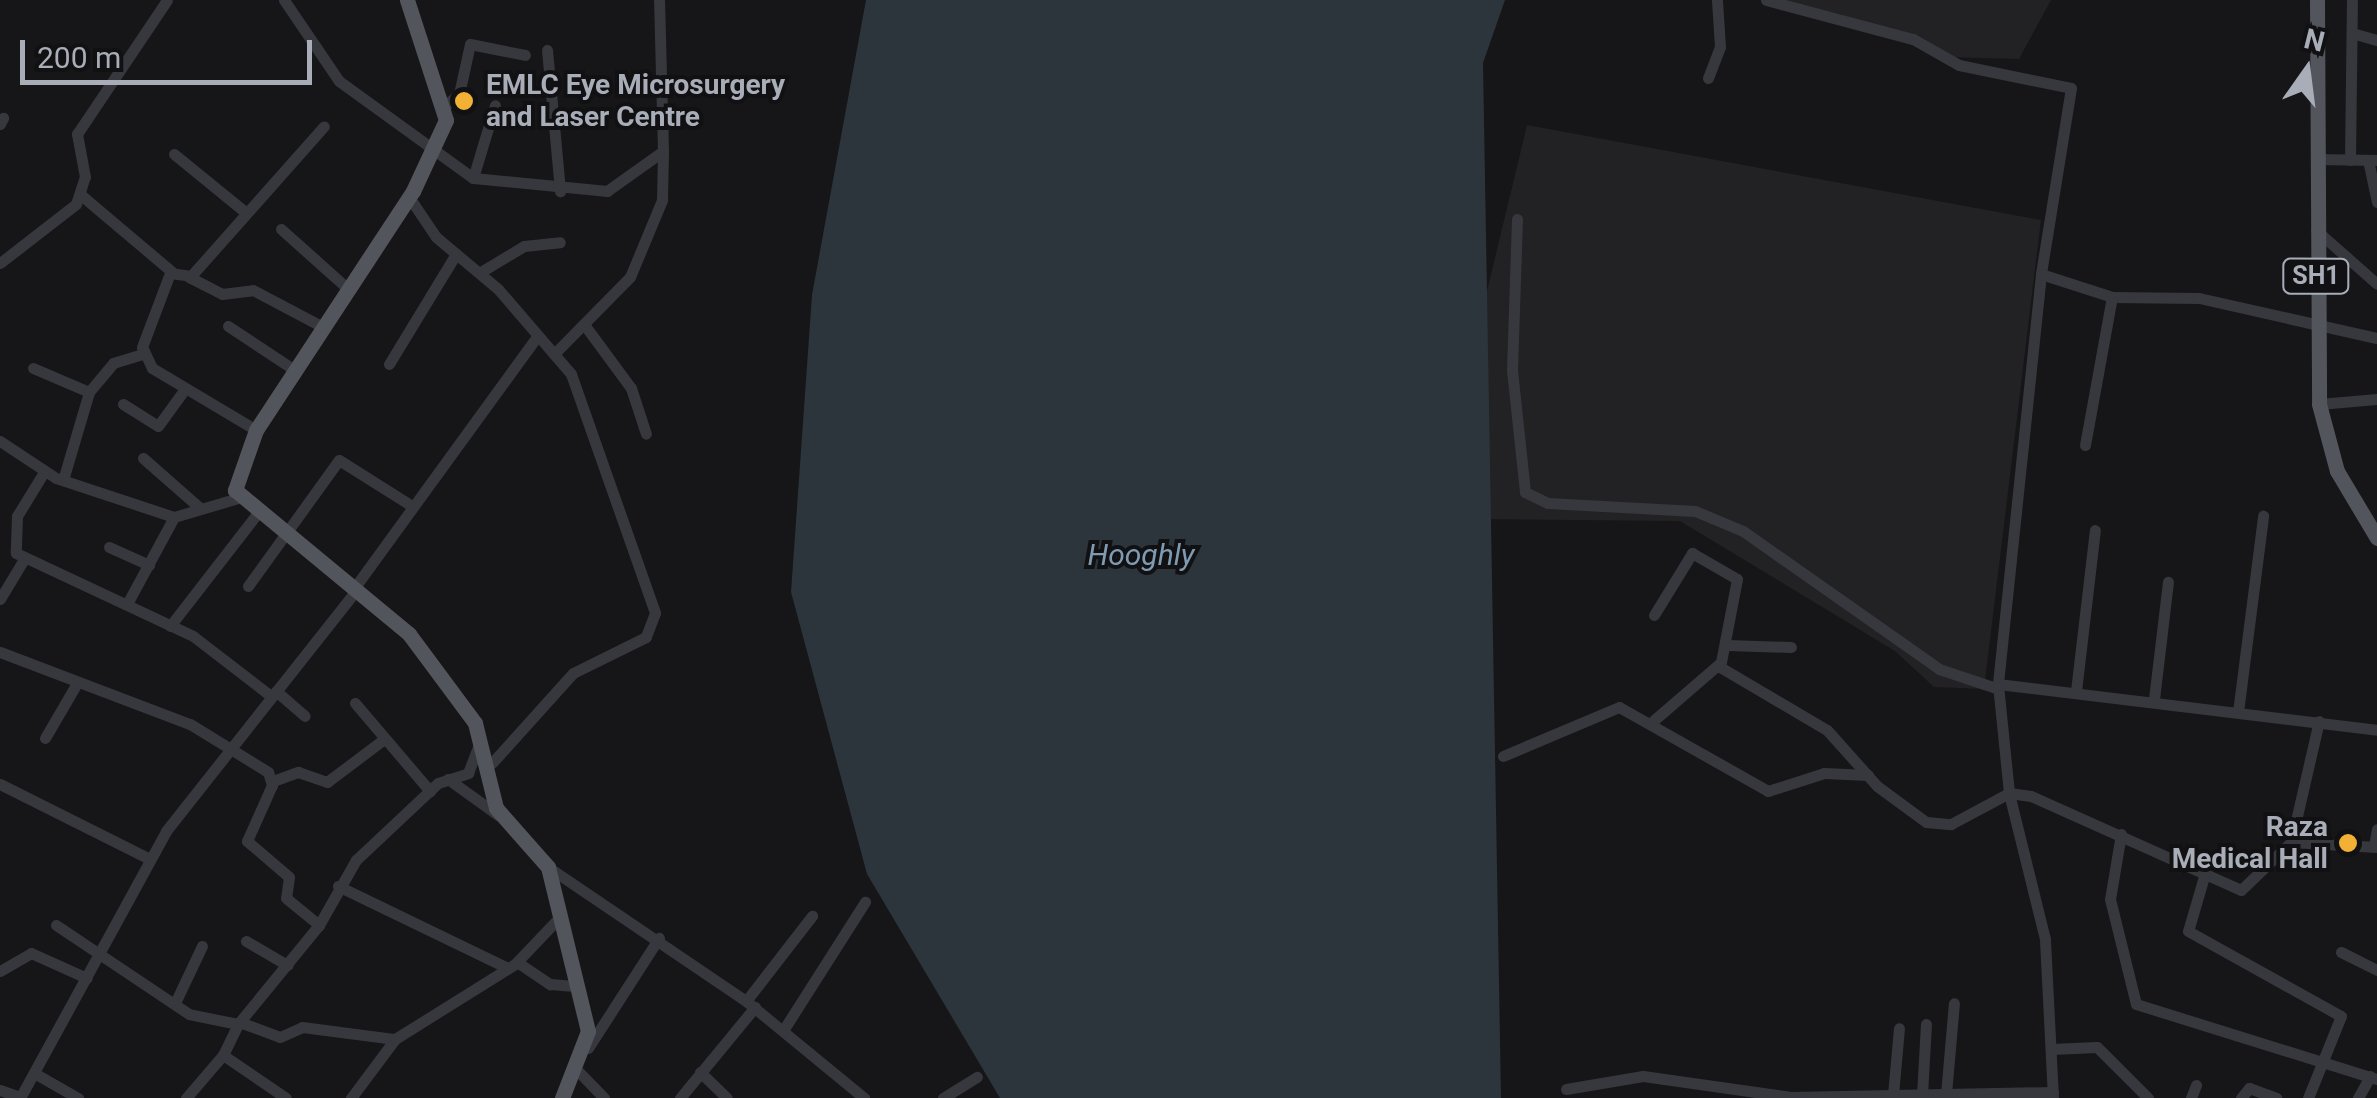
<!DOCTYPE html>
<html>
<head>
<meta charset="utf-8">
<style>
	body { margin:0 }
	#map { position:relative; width:2377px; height:1098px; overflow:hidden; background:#161618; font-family:Roboto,sans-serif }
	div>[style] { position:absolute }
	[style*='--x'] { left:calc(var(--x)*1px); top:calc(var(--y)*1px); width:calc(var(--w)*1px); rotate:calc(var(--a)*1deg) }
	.built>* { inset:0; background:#222225 }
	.water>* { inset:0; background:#2c353c }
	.minor>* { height:11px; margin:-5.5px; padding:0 5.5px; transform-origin:5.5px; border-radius:5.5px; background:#37383d }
	.major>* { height:15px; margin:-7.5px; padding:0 7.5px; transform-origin:7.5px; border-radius:7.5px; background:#53555c }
	.dots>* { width:28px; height:28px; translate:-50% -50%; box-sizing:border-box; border:5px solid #111113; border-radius:50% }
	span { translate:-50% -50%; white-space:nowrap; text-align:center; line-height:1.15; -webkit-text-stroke:8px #111113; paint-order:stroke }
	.shield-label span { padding:2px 8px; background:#111113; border:2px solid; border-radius:8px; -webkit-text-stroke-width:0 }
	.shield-label { font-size:25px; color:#a8adb8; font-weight:700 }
	.poi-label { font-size:28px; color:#a8adb8; font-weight:700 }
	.left { translate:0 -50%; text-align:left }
	.right { translate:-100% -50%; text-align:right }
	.water-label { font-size:30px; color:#7f9bb3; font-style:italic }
	.north { position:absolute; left:2257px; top:20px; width:100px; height:100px; -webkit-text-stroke:8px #111113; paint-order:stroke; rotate:14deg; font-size:28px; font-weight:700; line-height:40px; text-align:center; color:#a8adb8 }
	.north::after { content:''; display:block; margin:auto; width:35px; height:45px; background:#a8adb8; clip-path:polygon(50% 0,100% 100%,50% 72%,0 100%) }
	.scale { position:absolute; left:20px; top:40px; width:292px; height:45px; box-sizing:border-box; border:5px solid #a8adb8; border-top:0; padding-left:12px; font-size:30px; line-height:35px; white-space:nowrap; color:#a8adb8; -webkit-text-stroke:8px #111113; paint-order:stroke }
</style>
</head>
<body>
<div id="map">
	<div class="built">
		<div style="clip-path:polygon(1773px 0,2051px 0,2019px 59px,1946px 57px,1840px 14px)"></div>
		<div style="clip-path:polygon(1527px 125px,2041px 220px,1984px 689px,1934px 687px,1895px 651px,1680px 521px,1481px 519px,1475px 341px)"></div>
	</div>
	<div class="water">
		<div style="clip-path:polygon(866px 0,1505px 0,1483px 63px,1501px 1098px,1000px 1098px,867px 874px,791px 592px,812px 295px)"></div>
	</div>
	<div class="minor">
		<div style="--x:284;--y:0;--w:98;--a:55.8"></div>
		<div style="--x:339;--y:81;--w:165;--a:35.9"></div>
		<div style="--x:473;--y:178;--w:135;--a:5.5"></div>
		<div style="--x:607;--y:191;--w:69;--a:-35.5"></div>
		<div style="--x:663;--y:151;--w:151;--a:-91.5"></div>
		<div style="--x:1766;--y:0;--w:152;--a:14.9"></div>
		<div style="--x:1913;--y:39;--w:53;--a:29.5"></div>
		<div style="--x:1959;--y:65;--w:114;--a:11.6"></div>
		<div style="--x:2071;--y:88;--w:188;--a:99.2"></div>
		<div style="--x:2041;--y:274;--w:412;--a:96"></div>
		<div style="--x:2352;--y:33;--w:26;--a:16"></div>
		<div style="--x:547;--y:50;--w:142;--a:84.7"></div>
		<div style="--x:1708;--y:78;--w:33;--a:-69"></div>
		<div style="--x:1720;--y:47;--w:47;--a:-93.7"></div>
		<div style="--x:445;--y:106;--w:18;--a:-41"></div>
		<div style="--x:459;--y:94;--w:51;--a:-77.6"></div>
		<div style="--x:470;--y:44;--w:56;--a:11.3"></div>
		<div style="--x:0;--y:124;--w:7;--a:-63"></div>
		<div style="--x:174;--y:154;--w:90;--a:39.2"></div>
		<div style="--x:2316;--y:159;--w:61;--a:0.9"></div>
		<div style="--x:2350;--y:160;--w:160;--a:-89.3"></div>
		<div style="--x:2368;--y:160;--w:43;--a:77.9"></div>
		<div style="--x:473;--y:178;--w:76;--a:-73.2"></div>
		<div style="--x:81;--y:195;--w:119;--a:40.2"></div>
		<div style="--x:409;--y:197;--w:48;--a:56"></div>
		<div style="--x:436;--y:237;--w:81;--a:40"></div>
		<div style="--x:498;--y:289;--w:112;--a:49.3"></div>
		<div style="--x:571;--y:374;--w:253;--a:70.6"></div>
		<div style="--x:655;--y:613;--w:26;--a:111"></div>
		<div style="--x:646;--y:637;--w:81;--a:153.7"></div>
		<div style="--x:573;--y:673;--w:121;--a:132"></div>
		<div style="--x:1517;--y:219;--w:151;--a:91.9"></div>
		<div style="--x:1512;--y:370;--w:123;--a:83.9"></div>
		<div style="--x:1525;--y:492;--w:25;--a:26"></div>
		<div style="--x:1548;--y:503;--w:147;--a:3.1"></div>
		<div style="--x:1695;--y:511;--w:52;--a:22.6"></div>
		<div style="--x:1743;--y:531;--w:240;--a:35.1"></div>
		<div style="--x:1939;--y:669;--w:60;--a:18.4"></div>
		<div style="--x:281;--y:229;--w:90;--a:41.8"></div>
		<div style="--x:2316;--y:230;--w:81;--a:41.5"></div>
		<div style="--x:0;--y:263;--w:96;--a:-37.8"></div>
		<div style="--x:76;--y:204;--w:28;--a:-72"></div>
		<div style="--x:85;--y:177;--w:44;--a:-100.5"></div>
		<div style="--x:77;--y:134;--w:161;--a:-56.1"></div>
		<div style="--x:479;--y:273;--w:52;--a:-31"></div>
		<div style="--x:524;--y:246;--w:36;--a:-6"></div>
		<div style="--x:2041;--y:274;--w:75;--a:17.9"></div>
		<div style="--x:2112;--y:297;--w:87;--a:0.7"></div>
		<div style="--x:2199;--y:298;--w:182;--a:12.7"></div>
		<div style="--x:189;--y:277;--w:37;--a:27"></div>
		<div style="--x:222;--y:294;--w:31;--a:-7"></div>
		<div style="--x:253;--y:290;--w:81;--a:27.8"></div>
		<div style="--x:228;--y:326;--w:82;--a:33.5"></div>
		<div style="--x:586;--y:327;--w:76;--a:53.6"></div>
		<div style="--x:631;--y:388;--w:48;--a:71.9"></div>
		<div style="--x:554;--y:354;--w:108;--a:-45.4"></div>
		<div style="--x:630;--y:277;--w:83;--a:-67.4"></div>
		<div style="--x:662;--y:200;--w:48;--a:-88.8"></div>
		<div style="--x:389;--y:364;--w:129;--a:-58.7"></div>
		<div style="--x:33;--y:368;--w:61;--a:23.2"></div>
		<div style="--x:123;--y:404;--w:41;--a:32.2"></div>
		<div style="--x:158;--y:426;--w:46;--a:-53.9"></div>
		<div style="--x:2319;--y:404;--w:58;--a:-4.9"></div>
		<div style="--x:256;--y:430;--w:121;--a:-149.2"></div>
		<div style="--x:152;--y:368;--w:23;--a:-115"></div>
		<div style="--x:142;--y:347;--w:79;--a:-69.3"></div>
		<div style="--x:170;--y:273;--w:21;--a:8"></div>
		<div style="--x:191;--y:276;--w:200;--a:-48.4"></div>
		<div style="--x:0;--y:441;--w:67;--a:33.5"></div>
		<div style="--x:56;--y:478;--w:124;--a:18.3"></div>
		<div style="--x:174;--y:517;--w:67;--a:-16.5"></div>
		<div style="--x:2085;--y:445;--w:150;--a:-79.7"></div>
		<div style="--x:143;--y:458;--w:76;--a:41.3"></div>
		<div style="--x:44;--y:472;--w:52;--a:121.5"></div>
		<div style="--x:17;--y:516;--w:37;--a:92"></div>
		<div style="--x:16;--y:553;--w:195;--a:25.1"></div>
		<div style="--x:193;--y:636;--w:98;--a:37.6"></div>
		<div style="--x:63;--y:480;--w:92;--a:-73.5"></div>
		<div style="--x:89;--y:392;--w:38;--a:-50"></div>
		<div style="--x:113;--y:363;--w:30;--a:-17"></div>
		<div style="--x:109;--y:547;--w:44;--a:24.2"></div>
		<div style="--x:248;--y:586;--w:155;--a:-54.2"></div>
		<div style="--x:339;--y:460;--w:86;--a:32.2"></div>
		<div style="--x:355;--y:587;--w:306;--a:-54"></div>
		<div style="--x:0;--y:599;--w:47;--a:-59"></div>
		<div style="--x:127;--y:604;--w:99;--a:-61.6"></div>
		<div style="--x:1654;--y:615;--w:73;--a:-58.5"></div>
		<div style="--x:1692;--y:553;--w:52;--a:30"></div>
		<div style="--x:1737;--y:579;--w:90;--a:100.9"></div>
		<div style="--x:1720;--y:667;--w:124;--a:30.5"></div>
		<div style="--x:1827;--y:730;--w:75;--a:48.2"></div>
		<div style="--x:1877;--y:786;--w:61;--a:36.3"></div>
		<div style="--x:1926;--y:822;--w:25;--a:5"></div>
		<div style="--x:1951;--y:824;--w:66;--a:-28.1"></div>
		<div style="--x:2009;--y:793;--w:22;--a:8"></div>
		<div style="--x:2031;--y:796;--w:230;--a:24.1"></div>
		<div style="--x:2241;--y:890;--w:69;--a:-43.8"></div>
		<div style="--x:2291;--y:842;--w:86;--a:3.3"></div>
		<div style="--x:170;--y:626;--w:140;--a:-52.2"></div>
		<div style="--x:1727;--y:645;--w:64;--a:1.8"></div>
		<div style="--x:0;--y:652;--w:203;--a:20.8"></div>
		<div style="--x:190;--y:724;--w:92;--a:31.6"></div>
		<div style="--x:268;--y:772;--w:14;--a:73"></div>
		<div style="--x:272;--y:785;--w:61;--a:114.1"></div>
		<div style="--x:247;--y:841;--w:55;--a:40.6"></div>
		<div style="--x:289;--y:877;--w:21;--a:98"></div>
		<div style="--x:286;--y:898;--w:43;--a:39.3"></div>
		<div style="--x:319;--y:925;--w:128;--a:129.3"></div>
		<div style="--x:238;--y:1024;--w:50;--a:-168.5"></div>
		<div style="--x:189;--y:1014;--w:160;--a:-146.2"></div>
		<div style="--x:276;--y:691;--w:38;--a:41"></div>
		<div style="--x:2076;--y:691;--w:162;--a:-83.3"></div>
		<div style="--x:2154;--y:699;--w:118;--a:-83.2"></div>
		<div style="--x:355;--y:703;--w:116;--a:49.6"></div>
		<div style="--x:2238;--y:712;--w:198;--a:-82.7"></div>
		<div style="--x:1653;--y:721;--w:87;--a:-40.8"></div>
		<div style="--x:45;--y:738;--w:64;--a:-59.8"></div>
		<div style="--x:1503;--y:756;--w:126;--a:-22.9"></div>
		<div style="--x:1619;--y:707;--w:171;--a:29.4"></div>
		<div style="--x:1768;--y:791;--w:59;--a:-17.8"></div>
		<div style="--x:1824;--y:773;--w:44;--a:2.6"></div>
		<div style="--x:448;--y:779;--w:62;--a:35.8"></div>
		<div style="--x:273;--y:781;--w:27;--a:-20"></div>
		<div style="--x:298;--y:772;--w:31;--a:19"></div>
		<div style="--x:327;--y:782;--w:70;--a:-36.9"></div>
		<div style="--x:0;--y:784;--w:168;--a:26.6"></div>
		<div style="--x:2121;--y:834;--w:66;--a:99.6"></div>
		<div style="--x:2110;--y:899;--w:108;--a:76.1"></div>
		<div style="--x:2136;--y:1004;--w:252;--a:17.3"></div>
		<div style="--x:2291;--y:842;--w:124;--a:-77"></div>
		<div style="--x:2374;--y:846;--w:17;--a:-80"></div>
		<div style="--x:548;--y:867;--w:239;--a:34.1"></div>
		<div style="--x:746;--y:1001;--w:153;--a:39.4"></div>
		<div style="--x:2205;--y:873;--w:60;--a:106.3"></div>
		<div style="--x:2188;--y:931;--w:175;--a:29.1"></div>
		<div style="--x:2341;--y:1016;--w:88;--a:111.9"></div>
		<div style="--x:338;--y:886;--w:189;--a:25.8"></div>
		<div style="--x:319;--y:925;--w:75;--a:-60.4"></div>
		<div style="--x:356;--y:860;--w:112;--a:-43.2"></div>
		<div style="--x:438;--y:783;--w:32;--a:-18"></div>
		<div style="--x:468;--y:773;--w:30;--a:-69"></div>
		<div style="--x:246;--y:941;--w:48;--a:30.3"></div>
		<div style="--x:2341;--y:952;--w:40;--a:26.6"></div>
		<div style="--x:517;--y:962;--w:40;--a:34"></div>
		<div style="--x:550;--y:984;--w:24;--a:5"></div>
		<div style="--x:0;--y:971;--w:36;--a:-30"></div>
		<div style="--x:31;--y:953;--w:61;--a:24.1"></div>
		<div style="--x:746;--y:1001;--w:108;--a:-52.2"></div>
		<div style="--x:175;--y:1003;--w:63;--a:-64.7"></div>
		<div style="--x:242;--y:1023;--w:40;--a:20.2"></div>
		<div style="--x:280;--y:1037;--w:24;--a:-24"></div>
		<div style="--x:302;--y:1027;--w:94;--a:7.4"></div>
		<div style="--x:784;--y:1029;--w:151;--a:-57.5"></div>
		<div style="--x:588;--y:1048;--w:131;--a:-57.2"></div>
		<div style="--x:2051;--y:1049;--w:46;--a:-2.5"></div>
		<div style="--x:2097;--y:1047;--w:72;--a:45"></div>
		<div style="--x:223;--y:1055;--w:34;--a:-64"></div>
		<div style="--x:579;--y:1072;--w:36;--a:46"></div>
		<div style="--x:700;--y:1072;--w:37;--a:44"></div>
		<div style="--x:34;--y:1073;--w:51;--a:29.6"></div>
		<div style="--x:1566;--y:1089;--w:78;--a:-9.6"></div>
		<div style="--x:1643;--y:1076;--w:149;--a:8.1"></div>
		<div style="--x:1791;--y:1097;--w:262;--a:-1.1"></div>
		<div style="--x:0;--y:1090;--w:21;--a:19"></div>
		<div style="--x:1946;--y:1094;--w:91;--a:-85"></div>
		<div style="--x:1893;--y:1095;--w:67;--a:-84.9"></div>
		<div style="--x:1922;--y:1095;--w:71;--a:-86.8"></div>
		<div style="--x:20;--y:1098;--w:304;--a:-61.3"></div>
		<div style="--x:166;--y:831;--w:308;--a:-51.7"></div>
		<div style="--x:186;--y:1098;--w:57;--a:-49.3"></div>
		<div style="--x:223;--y:1055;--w:76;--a:34.3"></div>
		<div style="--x:351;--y:1098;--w:74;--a:-53.3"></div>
		<div style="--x:395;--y:1039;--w:142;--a:-32"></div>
		<div style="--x:515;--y:964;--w:59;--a:-46.4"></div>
		<div style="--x:680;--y:1098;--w:118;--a:-50.5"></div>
		<div style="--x:943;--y:1098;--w:40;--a:-32"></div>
		<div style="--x:2053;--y:1098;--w:159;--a:-92.9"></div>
		<div style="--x:2045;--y:939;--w:150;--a:-103.9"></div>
		<div style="--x:2009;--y:793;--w:110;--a:-95.8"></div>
		<div style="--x:1998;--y:684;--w:382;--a:6.9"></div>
		<div style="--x:2191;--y:1098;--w:14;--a:-69"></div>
		<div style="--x:2241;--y:1098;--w:13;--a:-51"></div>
		<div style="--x:2249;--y:1088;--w:29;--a:20"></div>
		<div style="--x:2358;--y:1098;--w:25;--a:-61"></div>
	</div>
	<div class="major">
		<div style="--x:407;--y:0;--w:126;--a:72"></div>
		<div style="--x:446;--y:120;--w:78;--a:114.9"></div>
		<div style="--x:413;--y:191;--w:286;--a:123.3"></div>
		<div style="--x:256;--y:430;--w:64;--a:109.3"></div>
		<div style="--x:235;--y:490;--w:226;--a:39.6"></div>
		<div style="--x:409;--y:634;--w:111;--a:53.4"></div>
		<div style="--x:475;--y:723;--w:88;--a:76.1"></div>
		<div style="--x:496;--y:808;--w:79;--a:48.6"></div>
		<div style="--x:548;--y:867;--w:169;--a:76.3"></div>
		<div style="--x:588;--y:1031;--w:72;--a:111.2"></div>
		<div style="--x:2317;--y:0;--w:404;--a:89.7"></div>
		<div style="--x:2319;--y:404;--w:69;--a:75"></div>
		<div style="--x:2337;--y:471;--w:78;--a:59.2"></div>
	</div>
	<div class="dots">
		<div style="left:464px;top:101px;background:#f2b134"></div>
		<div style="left:2348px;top:843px;background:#f2b134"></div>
	</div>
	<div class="shield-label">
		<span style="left:2316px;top:276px">SH1</span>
	</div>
	<div class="poi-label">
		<span class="left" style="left:486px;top:101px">EMLC Eye Microsurgery<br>and Laser Centre</span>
		<span class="right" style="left:2328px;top:843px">Raza<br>Medical Hall</span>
	</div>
	<div class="water-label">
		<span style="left:1141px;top:555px">Hooghly</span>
	</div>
	<div class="north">N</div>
	<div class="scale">200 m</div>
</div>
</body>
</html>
